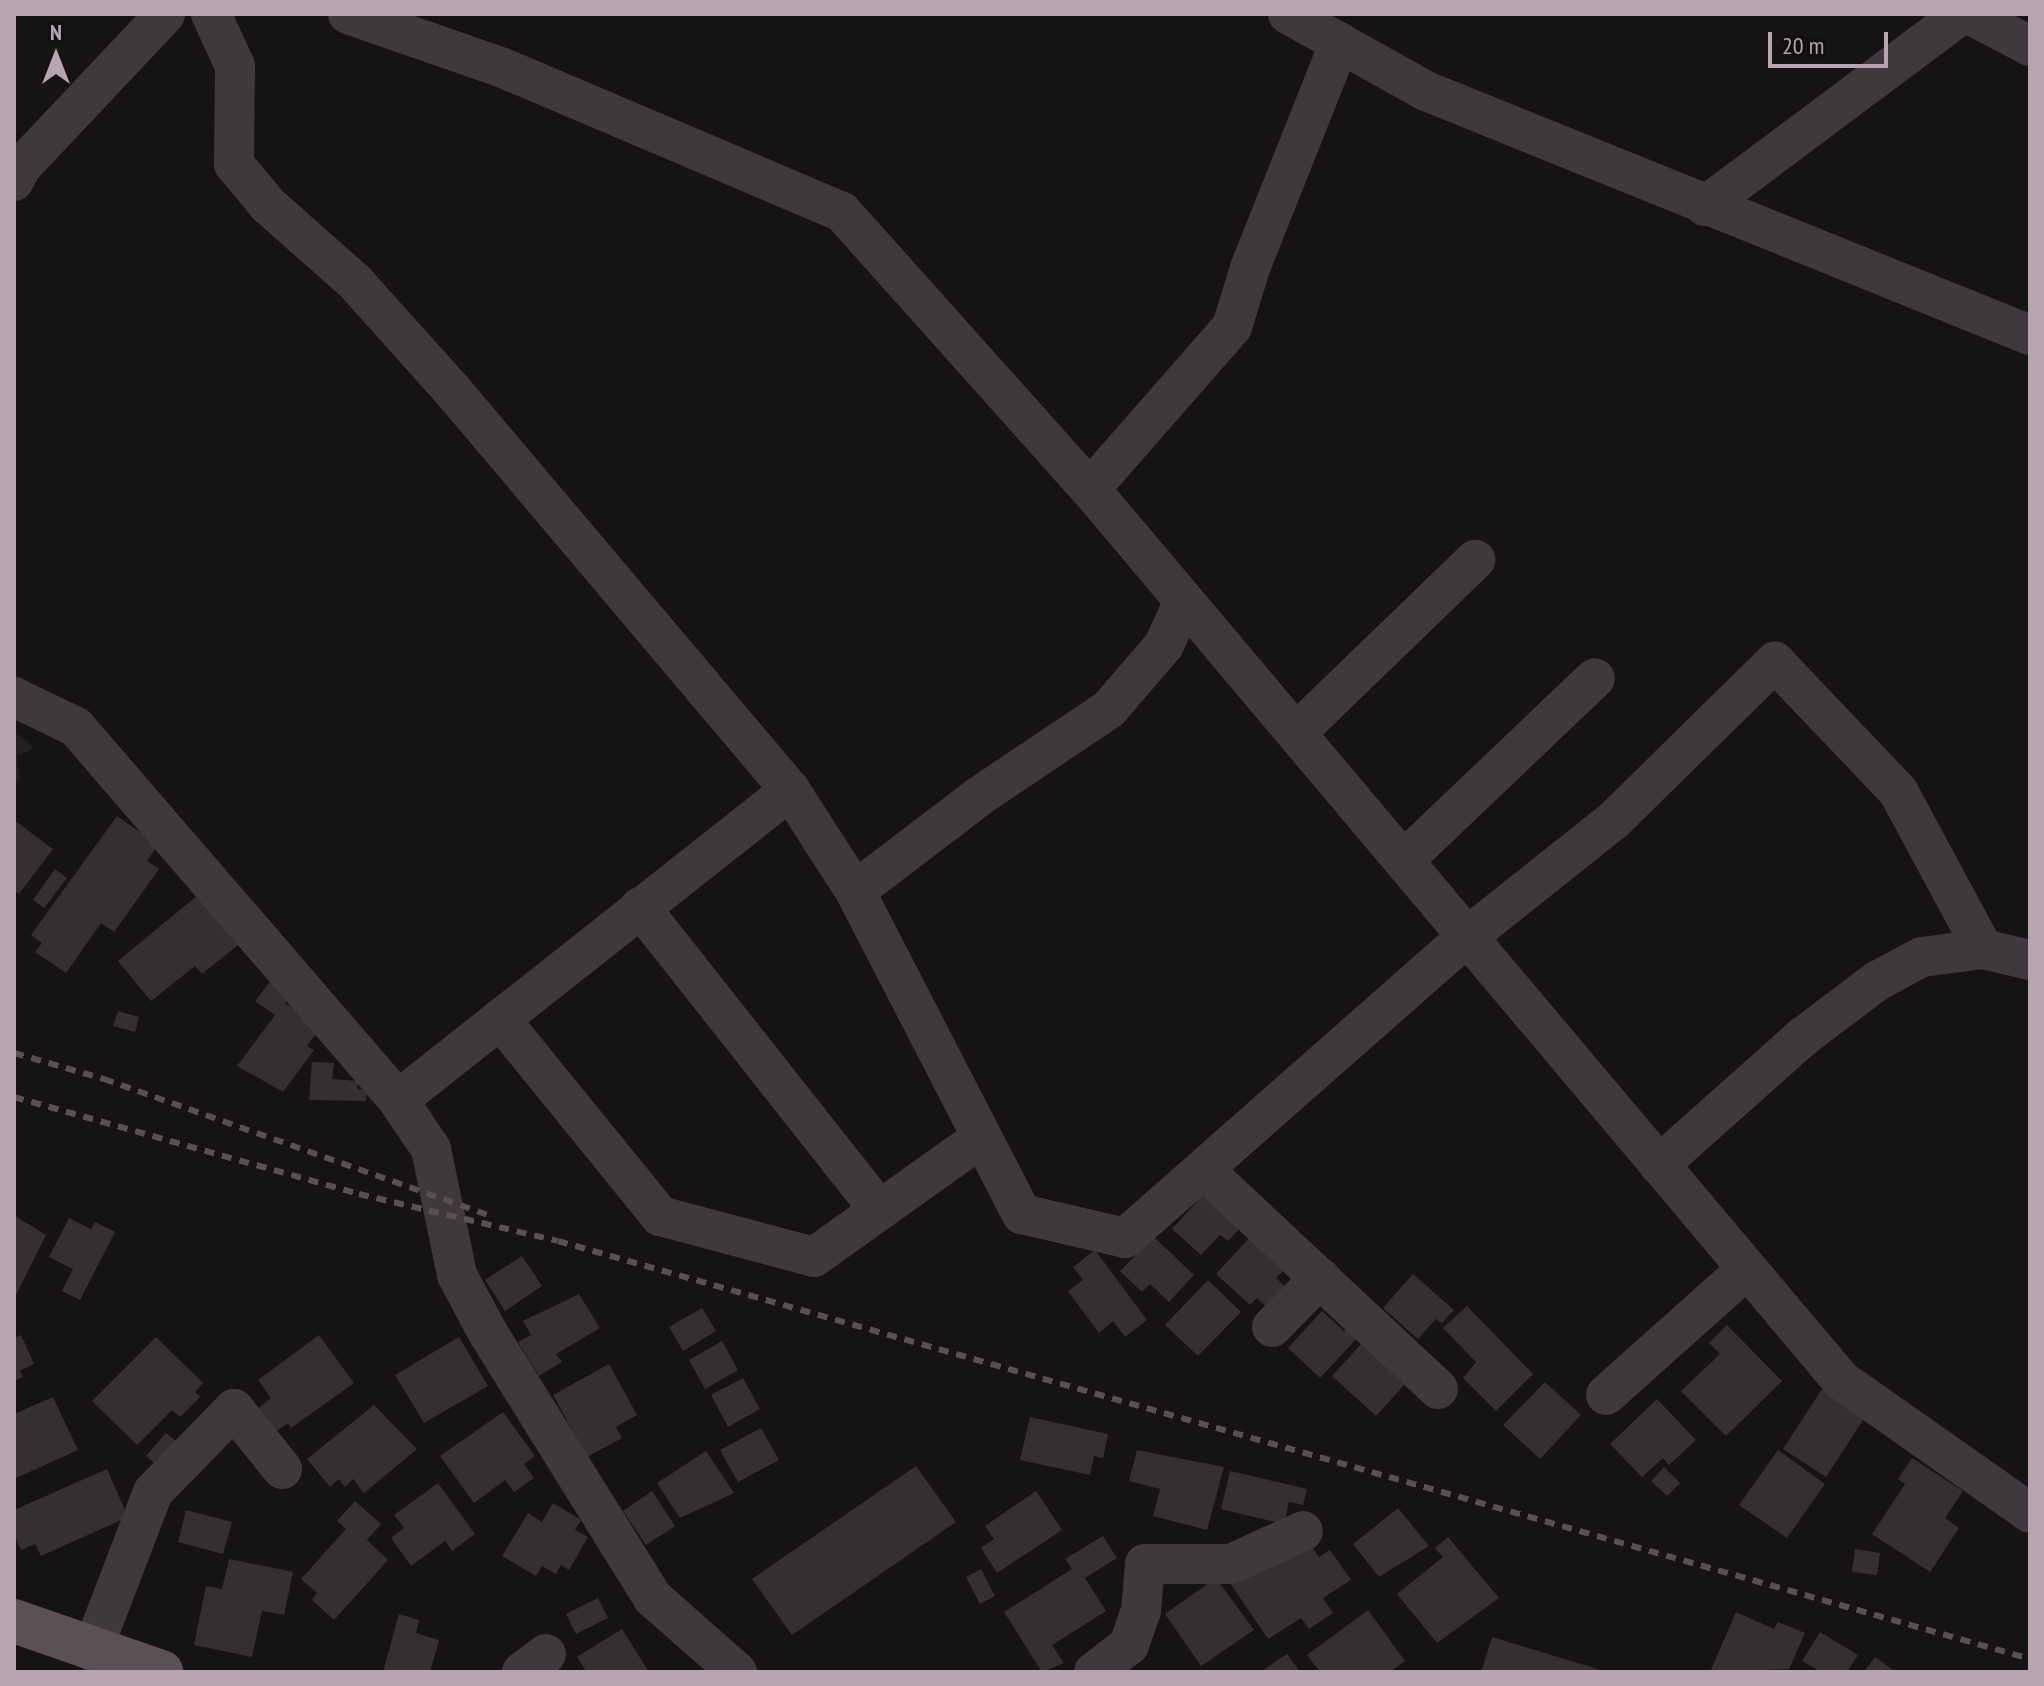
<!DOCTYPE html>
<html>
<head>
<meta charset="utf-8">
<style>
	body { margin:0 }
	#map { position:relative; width:2044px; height:1686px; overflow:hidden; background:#151314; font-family:"PT Sans Narrow",sans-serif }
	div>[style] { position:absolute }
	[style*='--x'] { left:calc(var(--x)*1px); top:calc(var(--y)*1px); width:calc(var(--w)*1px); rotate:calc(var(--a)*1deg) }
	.built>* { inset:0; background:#221f20 }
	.building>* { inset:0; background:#343032 }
	.minor>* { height:40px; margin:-20px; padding:0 20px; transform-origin:20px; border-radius:20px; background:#3f383c }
	.major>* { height:44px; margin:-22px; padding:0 22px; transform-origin:22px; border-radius:22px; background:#5a5055 }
	.rail>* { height:6px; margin-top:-3px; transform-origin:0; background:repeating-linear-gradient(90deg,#595056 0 10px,transparent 0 18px) }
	span { translate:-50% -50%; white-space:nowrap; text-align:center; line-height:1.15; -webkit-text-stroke:6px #100e0f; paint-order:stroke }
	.frame { position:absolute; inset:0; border:16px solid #b6a4b0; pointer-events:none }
	.north { position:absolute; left:16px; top:16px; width:80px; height:80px; -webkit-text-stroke:6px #100e0f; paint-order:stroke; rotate:0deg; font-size:22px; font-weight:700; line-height:32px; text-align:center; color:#b6a4b0 }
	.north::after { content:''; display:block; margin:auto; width:28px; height:36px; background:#b6a4b0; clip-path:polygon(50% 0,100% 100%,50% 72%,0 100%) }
	.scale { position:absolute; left:1768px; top:32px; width:120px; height:36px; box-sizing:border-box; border:4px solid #b6a4b0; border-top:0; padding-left:10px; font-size:24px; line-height:28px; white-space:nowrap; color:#b6a4b0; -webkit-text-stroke:6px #100e0f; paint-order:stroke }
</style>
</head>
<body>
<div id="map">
	<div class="built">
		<div style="clip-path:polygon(14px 730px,34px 748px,17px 756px,20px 780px,14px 787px)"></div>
	</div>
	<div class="building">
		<div style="clip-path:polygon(117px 816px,158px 845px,147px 861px,159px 869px,114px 932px,101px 923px,66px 973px,35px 952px,42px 943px,31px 935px)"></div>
		<div style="clip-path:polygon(14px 820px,53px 849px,19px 894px,14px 891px)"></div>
		<div style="clip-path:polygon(55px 869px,67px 878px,44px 908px,33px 900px)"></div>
		<div style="clip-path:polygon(198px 895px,238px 945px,202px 974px,195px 966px,151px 1001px,118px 961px)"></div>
		<div style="clip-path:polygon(271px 980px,291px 995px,285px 1003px,320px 1029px,307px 1046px,314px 1050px,283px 1092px,237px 1066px,275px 1015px,255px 1001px)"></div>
		<div style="clip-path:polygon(118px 1011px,139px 1017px,135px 1032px,113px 1026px)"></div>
		<div style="clip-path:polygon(312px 1062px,334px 1063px,332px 1079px,358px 1081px,357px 1089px,367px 1090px,366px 1101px,309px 1100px)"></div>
		<div style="clip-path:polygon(1204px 1194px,1241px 1227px,1228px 1241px,1220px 1235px,1201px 1255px,1172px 1229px)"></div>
		<div style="clip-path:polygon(14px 1215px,46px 1235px,14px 1299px)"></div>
		<div style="clip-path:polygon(69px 1218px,91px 1229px,95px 1222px,115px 1232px,80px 1300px,62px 1291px,73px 1269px,49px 1257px)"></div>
		<div style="clip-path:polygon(1252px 1235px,1287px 1267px,1276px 1278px,1288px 1289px,1270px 1310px,1257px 1298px,1250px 1305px,1216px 1274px)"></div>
		<div style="clip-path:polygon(1154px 1237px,1194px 1275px,1169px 1302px,1150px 1284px,1142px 1292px,1120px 1271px)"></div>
		<div style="clip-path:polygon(1095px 1250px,1147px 1320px,1125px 1337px,1113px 1321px,1099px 1333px,1068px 1291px,1083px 1280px,1073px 1267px)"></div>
		<div style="clip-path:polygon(522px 1256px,542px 1286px,505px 1311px,485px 1280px)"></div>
		<div style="clip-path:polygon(1413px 1274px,1454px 1310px,1442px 1323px,1436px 1319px,1418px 1339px,1383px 1308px)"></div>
		<div style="clip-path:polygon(1208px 1280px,1241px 1312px,1198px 1356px,1165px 1325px)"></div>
		<div style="clip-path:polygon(579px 1294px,600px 1328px,556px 1354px,562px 1362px,539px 1376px,518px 1342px,531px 1335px,523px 1321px)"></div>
		<div style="clip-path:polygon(1467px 1306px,1533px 1374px,1496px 1411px,1463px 1378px,1476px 1362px,1443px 1328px)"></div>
		<div style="clip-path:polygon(702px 1308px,716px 1331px,683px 1351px,669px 1327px)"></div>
		<div style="clip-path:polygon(1322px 1311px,1344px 1331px,1349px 1325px,1360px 1335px,1320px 1378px,1288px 1348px)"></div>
		<div style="clip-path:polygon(1727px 1325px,1782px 1381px,1726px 1436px,1681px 1391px,1720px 1354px,1709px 1343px)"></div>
		<div style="clip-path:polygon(21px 1335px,34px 1364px,20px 1371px,23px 1377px,14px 1381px,14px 1338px)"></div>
		<div style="clip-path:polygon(319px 1335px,354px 1383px,291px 1428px,288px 1423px,275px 1432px,257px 1409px,271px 1398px,258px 1380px)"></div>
		<div style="clip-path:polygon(156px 1337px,203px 1383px,195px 1392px,200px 1397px,180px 1417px,172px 1410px,137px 1445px,92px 1401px)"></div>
		<div style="clip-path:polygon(459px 1337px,488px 1386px,424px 1423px,395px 1375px)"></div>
		<div style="clip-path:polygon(722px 1341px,738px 1370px,705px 1389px,689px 1360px)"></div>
		<div style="clip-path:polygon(1363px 1342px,1406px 1383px,1376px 1416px,1332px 1376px)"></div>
		<div style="clip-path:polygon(609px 1364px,637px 1415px,616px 1427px,622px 1438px,587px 1457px,553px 1395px)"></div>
		<div style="clip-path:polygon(743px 1378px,760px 1409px,728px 1427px,711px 1395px)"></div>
		<div style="clip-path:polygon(1545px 1382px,1581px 1415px,1540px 1459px,1503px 1425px)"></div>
		<div style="clip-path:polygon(1822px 1389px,1865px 1417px,1826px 1477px,1783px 1449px)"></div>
		<div style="clip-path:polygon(53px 1397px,78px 1450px,14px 1479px,14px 1414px)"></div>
		<div style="clip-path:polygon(1657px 1399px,1696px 1440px,1669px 1465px,1663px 1458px,1642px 1477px,1610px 1444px)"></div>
		<div style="clip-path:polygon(374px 1405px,417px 1449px,364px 1493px,353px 1479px,345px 1487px,339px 1479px,330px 1487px,307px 1459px)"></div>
		<div style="clip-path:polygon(503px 1412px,535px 1456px,524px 1464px,534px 1478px,514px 1492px,505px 1480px,474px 1503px,440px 1456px)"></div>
		<div style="clip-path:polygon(1030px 1417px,1108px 1434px,1103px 1458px,1094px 1456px,1090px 1475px,1020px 1460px)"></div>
		<div style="clip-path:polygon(761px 1428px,779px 1460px,738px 1482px,720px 1450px)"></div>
		<div style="clip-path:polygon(166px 1433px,178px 1443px,158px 1466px,146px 1456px)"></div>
		<div style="clip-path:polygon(1137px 1450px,1224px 1467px,1207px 1530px,1153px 1516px,1160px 1489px,1129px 1481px)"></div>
		<div style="clip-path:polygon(1778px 1450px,1825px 1484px,1787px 1538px,1739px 1505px)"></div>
		<div style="clip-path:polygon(706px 1451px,734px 1493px,680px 1518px,657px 1483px)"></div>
		<div style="clip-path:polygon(1912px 1458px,1963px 1491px,1945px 1518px,1959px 1528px,1930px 1572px,1872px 1534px,1905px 1484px,1898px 1479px)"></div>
		<div style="clip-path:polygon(916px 1466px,956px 1522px,792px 1635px,752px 1579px)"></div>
		<div style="clip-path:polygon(1664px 1467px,1680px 1483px,1667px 1496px,1651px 1481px)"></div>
		<div style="clip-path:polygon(107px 1469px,128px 1517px,41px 1556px,35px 1544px,21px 1550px,14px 1534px,14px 1510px)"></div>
		<div style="clip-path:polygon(1230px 1471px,1307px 1489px,1303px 1505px,1289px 1502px,1284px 1524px,1221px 1509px)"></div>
		<div style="clip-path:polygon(438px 1483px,475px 1534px,452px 1551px,445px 1541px,411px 1566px,391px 1538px,404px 1528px,394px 1515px)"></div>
		<div style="clip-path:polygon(652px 1491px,675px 1526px,646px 1545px,623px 1511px)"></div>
		<div style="clip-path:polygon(1036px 1491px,1062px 1530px,997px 1573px,981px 1548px,994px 1539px,985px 1526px)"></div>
		<div style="clip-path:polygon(355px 1501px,381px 1524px,367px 1540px,388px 1560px,334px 1620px,312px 1600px,317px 1593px,301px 1579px,346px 1529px,337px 1521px)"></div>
		<div style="clip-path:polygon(553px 1503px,581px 1520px,575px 1530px,588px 1537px,569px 1570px,561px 1565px,556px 1574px,542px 1566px,536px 1576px,502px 1556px,528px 1513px,542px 1522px)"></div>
		<div style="clip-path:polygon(1398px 1508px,1429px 1546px,1379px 1577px,1353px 1544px)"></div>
		<div style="clip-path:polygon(186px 1510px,232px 1522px,223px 1554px,178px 1542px)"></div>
		<div style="clip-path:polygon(1103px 1536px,1117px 1558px,1085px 1578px,1106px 1611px,1052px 1645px,1064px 1663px,1042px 1672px,1004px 1612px,1072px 1569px,1065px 1559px)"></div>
		<div style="clip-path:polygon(1448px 1537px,1499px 1598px,1437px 1643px,1397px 1594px,1443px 1557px,1435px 1548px)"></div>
		<div style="clip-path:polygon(1307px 1540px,1319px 1557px,1330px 1550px,1351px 1580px,1323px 1598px,1333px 1613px,1309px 1629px,1301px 1618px,1268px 1639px,1228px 1580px)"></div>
		<div style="clip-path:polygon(1855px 1549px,1880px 1553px,1877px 1575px,1852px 1572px)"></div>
		<div style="clip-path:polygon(229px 1559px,293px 1572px,284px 1615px,262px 1611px,252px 1657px,194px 1645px,206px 1586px,222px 1589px)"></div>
		<div style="clip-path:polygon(981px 1569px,995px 1596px,980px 1604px,966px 1577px)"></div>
		<div style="clip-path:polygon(1216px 1578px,1254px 1630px,1201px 1666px,1165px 1614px)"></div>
		<div style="clip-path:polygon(598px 1598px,608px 1618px,576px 1634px,566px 1614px)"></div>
		<div style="clip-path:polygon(1368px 1610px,1405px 1661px,1390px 1672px,1320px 1672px,1307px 1655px)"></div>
		<div style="clip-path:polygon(1736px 1612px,1774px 1629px,1778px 1622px,1805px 1633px,1789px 1669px,1710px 1672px)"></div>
		<div style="clip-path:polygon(399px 1614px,419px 1620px,416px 1633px,439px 1640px,430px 1672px,383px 1672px)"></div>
		<div style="clip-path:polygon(622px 1629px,649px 1672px,580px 1672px,585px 1669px,577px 1657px)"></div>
		<div style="clip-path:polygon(1820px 1632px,1858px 1655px,1847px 1672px,1821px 1672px,1802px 1661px)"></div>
		<div style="clip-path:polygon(1492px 1637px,1604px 1671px,1604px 1672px,1481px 1672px)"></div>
		<div style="clip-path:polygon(1287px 1654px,1300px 1672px,1260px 1672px)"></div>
		<div style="clip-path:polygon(1875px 1657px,1896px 1672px,1864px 1672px)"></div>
	</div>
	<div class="minor">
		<div style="--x:211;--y:14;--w:57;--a:65.2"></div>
		<div style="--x:235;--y:66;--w:98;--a:90.6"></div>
		<div style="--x:234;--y:164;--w:53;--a:50.3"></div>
		<div style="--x:268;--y:205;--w:116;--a:41.5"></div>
		<div style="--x:355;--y:282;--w:145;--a:48.1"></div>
		<div style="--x:452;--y:390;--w:524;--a:49.8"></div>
		<div style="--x:790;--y:790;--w:120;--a:57.2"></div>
		<div style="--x:855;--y:891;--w:364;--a:62.7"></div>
		<div style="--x:1022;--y:1214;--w:106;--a:13.1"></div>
		<div style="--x:1125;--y:1238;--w:456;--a:-41.4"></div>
		<div style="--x:1467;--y:937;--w:188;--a:-38.5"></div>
		<div style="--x:1614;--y:820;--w:226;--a:-44.5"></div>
		<div style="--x:1775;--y:662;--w:178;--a:46.4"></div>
		<div style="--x:1898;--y:791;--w:179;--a:61.7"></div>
		<div style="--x:1983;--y:949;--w:48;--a:13.2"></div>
		<div style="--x:348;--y:14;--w:164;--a:19.2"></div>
		<div style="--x:503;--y:68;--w:368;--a:23"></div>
		<div style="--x:842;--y:212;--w:372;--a:48.2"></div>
		<div style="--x:1090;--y:489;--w:1165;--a:49.87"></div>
		<div style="--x:1841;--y:1380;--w:231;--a:35.1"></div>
		<div style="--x:1288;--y:14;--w:158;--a:29.2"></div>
		<div style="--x:1426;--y:91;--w:651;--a:22"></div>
		<div style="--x:1969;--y:14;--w:69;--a:27.7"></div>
		<div style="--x:14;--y:181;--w:16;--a:-63"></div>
		<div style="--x:21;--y:167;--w:210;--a:-46.7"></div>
		<div style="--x:1705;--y:206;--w:321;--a:-36.8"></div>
		<div style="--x:1090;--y:489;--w:215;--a:-48.8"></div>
		<div style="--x:1232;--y:327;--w:62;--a:-73"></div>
		<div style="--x:1250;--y:268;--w:243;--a:-68.3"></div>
		<div style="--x:14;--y:697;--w:69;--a:25.8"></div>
		<div style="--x:76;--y:727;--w:493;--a:49.2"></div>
		<div style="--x:398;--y:1100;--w:59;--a:56"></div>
		<div style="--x:431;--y:1149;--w:129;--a:78.3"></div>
		<div style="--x:457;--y:1275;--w:66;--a:61.9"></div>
		<div style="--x:488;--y:1333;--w:312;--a:58.1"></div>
		<div style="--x:653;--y:1598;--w:112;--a:41.4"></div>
		<div style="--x:1297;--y:732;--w:248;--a:-44"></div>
		<div style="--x:1405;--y:859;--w:262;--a:-43.6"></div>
		<div style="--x:855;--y:891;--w:158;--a:-37.3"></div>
		<div style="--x:981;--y:795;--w:154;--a:-33.9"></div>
		<div style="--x:1109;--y:709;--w:84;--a:-49.3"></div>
		<div style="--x:1164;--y:645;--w:46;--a:-65.7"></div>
		<div style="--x:640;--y:907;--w:386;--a:51.7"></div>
		<div style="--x:500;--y:1019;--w:254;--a:50.9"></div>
		<div style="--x:660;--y:1216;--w:159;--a:14.9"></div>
		<div style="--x:814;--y:1257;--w:205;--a:-35.5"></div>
		<div style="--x:398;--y:1100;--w:500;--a:-38.3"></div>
		<div style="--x:1659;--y:1165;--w:194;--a:-41.7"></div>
		<div style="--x:1804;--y:1036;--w:91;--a:-37"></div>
		<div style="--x:1877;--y:981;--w:51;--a:-28.1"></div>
		<div style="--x:1922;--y:957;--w:62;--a:-7.5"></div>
		<div style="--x:1205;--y:1171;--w:319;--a:43.1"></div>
		<div style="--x:1272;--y:1327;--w:69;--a:-45.6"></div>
		<div style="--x:1606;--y:1395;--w:189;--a:-41.8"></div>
		<div style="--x:92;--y:1651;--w:170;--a:-69"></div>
		<div style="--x:153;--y:1492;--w:116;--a:-45.7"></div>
		<div style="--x:234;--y:1409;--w:77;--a:51.3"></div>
		<div style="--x:522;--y:1672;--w:30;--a:-37"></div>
		<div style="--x:1094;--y:1672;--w:44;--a:-37.6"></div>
		<div style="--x:1129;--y:1645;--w:36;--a:-71"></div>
		<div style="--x:1141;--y:1611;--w:47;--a:-85.1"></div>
		<div style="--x:1145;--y:1564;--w:86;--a:0"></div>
		<div style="--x:1231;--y:1564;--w:79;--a:-24.6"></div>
	</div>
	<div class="major">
		<div style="--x:14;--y:1621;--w:156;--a:19.1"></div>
	</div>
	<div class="rail">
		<div style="--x:14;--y:1053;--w:94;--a:16.1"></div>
		<div style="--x:104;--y:1079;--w:406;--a:19.5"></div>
		<div style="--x:14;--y:1097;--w:358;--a:15.7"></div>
		<div style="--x:359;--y:1194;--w:204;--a:13.3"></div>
		<div style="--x:558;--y:1241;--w:1530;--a:15.85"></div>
	</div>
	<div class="frame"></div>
	<div class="north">N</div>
	<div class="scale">20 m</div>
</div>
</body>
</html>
